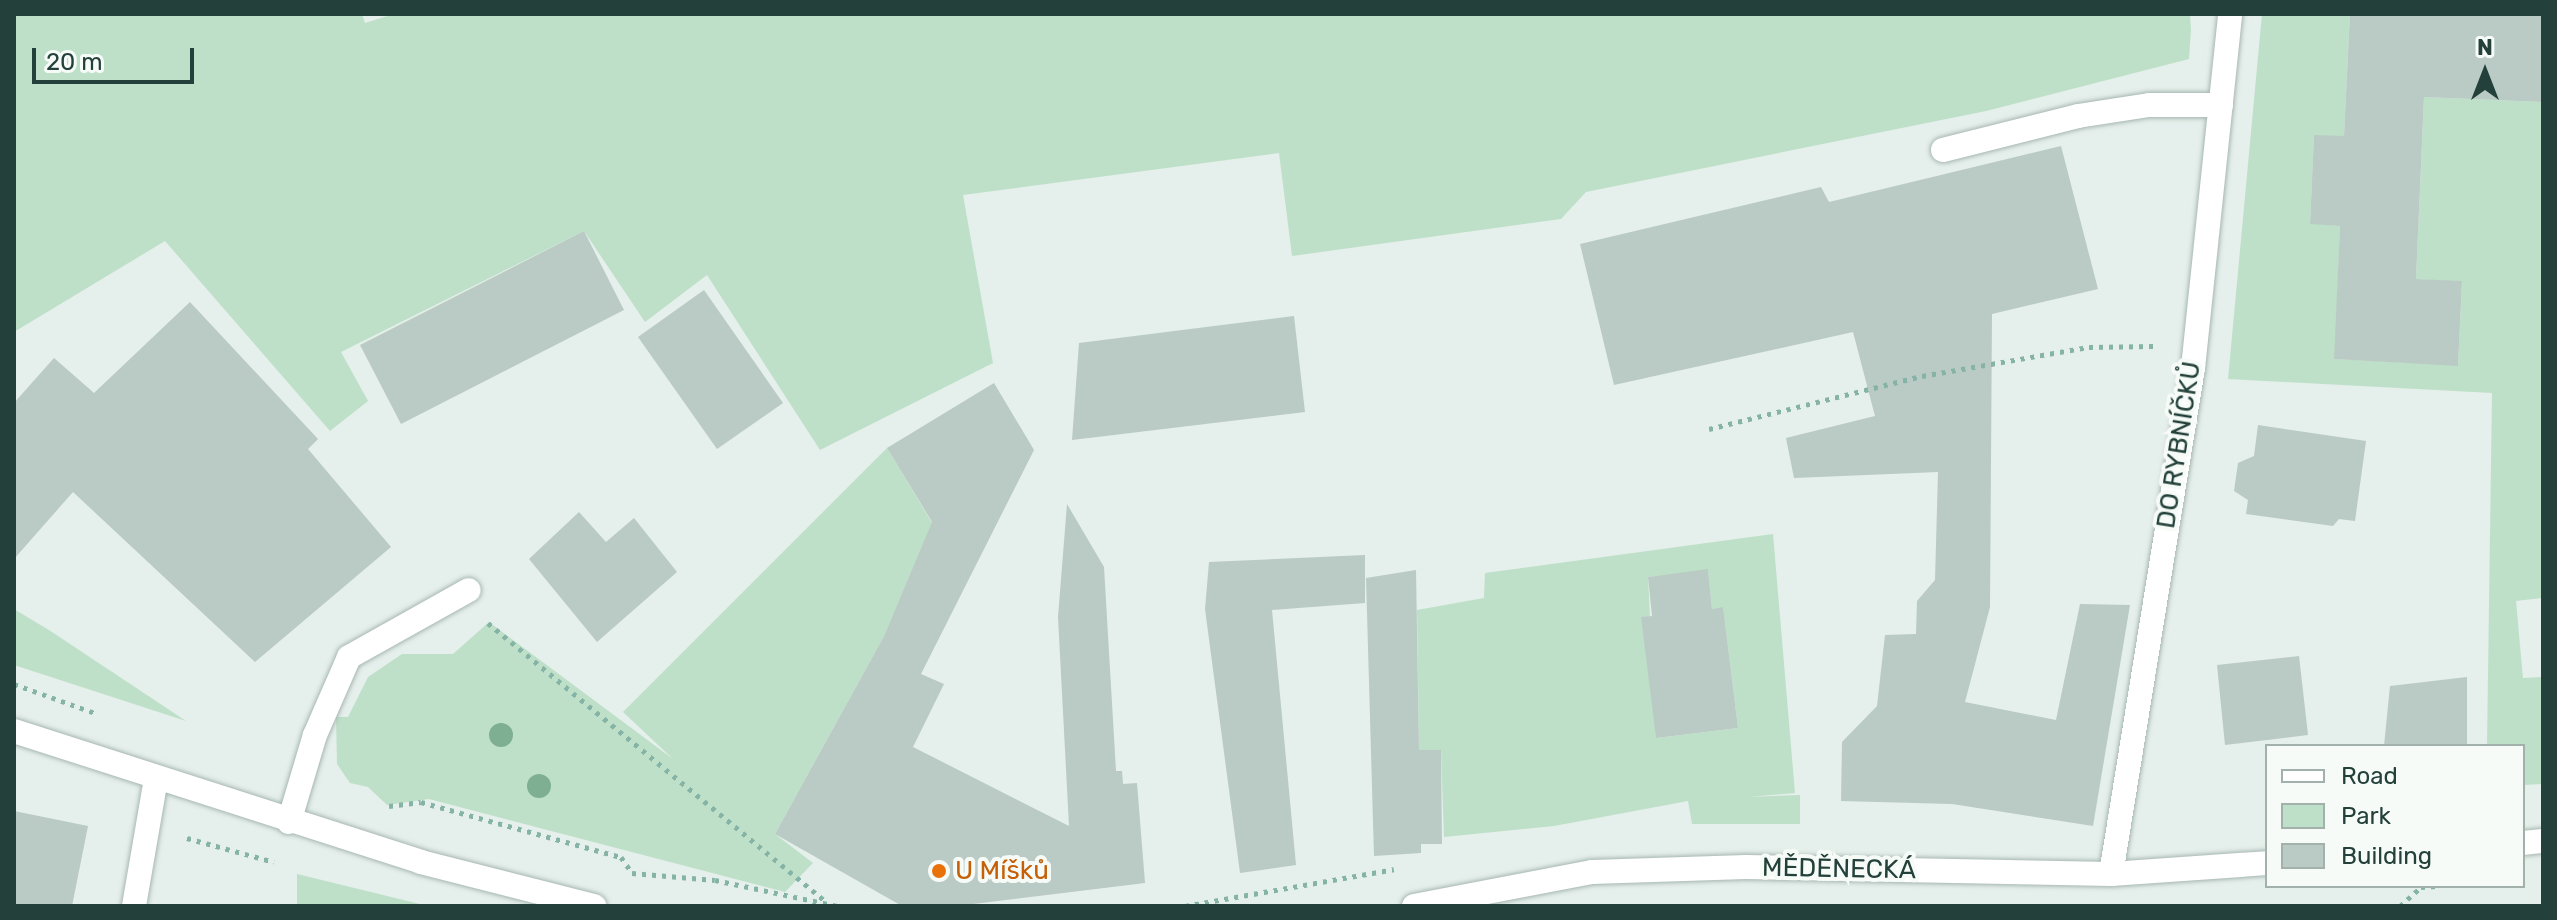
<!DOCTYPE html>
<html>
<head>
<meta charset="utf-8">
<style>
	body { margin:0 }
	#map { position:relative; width:2557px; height:920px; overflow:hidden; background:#e5efeb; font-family:Rubik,sans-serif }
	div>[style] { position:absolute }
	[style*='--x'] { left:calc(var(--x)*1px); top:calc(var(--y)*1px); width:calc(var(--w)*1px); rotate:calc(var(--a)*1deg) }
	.green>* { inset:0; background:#bee0c8 }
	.building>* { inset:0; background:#bacac4 }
	.path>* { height:5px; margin-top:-2.5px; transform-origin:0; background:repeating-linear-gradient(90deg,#85b3a5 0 4px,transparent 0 10px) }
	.roads { filter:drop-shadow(0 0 2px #a7b7b2) drop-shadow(0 0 2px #a7b7b2) }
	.lane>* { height:24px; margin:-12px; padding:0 12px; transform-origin:12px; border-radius:12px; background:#fff }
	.street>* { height:24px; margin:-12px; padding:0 12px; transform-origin:12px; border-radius:12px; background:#fff }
	.trees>* { width:24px; height:24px; margin:-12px; border-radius:50%; background:#7faf93 }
	.dots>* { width:22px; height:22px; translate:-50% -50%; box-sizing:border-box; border:4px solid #f6fbf8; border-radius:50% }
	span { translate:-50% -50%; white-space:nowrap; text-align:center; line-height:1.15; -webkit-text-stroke:8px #f6fbf8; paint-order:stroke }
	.street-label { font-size:26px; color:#23413a }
	.food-label { font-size:26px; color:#c56008 }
	.left { translate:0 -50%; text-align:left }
	.frame { position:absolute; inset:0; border:16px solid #23413a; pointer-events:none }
	.legend { position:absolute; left:2265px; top:744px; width:260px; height:144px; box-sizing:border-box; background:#f6fbf8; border:2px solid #a2b1ac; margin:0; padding:10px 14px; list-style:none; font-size:24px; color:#23413a }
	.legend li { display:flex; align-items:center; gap:16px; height:40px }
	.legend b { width:40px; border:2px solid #a2b1ac }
	.north { position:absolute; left:2445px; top:32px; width:80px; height:80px; -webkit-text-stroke:6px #f6fbf8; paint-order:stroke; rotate:0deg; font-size:22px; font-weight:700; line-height:32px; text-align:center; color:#23413a }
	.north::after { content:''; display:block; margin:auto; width:28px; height:36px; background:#23413a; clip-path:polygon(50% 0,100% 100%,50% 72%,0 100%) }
	.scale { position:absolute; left:32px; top:48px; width:162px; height:36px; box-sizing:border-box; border:4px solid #23413a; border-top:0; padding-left:10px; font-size:24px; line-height:28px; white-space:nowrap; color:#23413a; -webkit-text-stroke:6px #f6fbf8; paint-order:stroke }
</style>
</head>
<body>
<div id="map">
	<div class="green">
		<div style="clip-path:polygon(14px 14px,362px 14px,365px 23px,394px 14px,2190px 14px,2191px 30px,2189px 59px,1986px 111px,1586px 192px,1561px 219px,1292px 256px,1279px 153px,963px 195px,993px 363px,820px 450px,707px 275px,645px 322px,584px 231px,341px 352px,368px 401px,330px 431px,165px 241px,14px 332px)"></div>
		<div style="clip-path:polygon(2262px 14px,2350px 14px,2344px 136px,2314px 136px,2310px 223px,2340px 226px,2335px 359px,2458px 365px,2462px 282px,2416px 279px,2424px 97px,2543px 102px,2543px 598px,2516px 601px,2523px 678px,2543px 677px,2543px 784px,2523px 785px,2523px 746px,2487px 746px,2492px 393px,2228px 379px)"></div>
		<div style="clip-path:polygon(887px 448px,932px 523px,884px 636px,775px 834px,813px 863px,785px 892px,429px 799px,387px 805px,368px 787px,350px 783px,337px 764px,336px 717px,348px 717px,368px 677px,402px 654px,453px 654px,489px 622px,673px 759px,623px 712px)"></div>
		<div style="clip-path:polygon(evenodd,1773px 534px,1795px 793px,1749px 797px,1800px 795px,1800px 824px,1692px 824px,1688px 801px,1554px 826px,1444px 837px,1441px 750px,1419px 750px,1417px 610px,1484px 598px,1485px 573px,1773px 534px,1708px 570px,1712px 609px,1723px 608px,1738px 728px,1656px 738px,1648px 577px,1708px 570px)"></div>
		<div style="clip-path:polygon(14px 609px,52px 632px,186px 721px,14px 665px)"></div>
		<div style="clip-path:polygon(297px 874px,428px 906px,297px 906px)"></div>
	</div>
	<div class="building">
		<div style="clip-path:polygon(2350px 14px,2543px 14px,2543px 102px,2424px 97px,2416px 279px,2462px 281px,2458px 366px,2334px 359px,2340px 226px,2310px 224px,2314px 135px,2344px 136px)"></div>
		<div style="clip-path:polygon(2061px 146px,2098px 289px,1992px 314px,1990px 607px,1965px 702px,2056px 720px,2080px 604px,2130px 605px,2093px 826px,1952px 804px,1841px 801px,1842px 742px,1877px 706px,1885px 635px,1916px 634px,1917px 601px,1935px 580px,1938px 472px,1794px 478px,1786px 438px,1875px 416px,1853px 332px,1614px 385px,1580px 244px,1821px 187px,1829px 202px)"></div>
		<div style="clip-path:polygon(584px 231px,624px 310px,401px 424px,360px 345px)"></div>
		<div style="clip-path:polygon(704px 290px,783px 403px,717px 449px,638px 337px)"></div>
		<div style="clip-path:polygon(190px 302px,318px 439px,308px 449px,391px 547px,255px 662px,73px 492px,14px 559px,14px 403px,54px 358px,94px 393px)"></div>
		<div style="clip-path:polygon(1294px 316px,1305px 412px,1072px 440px,1079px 343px)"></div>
		<div style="clip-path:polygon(994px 383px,1034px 450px,921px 674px,944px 684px,913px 747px,1069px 826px,1058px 617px,1067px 504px,1104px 567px,1116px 771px,1122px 771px,1123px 784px,1137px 783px,1145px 883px,957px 906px,902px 906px,775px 834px,884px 636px,932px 522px,887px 448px)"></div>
		<div style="clip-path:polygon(2258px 425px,2366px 441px,2355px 521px,2339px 519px,2333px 526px,2246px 514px,2248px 500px,2234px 491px,2238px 463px,2254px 456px)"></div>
		<div style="clip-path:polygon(579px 512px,606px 542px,634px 518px,677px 572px,597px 642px,529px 559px)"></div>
		<div style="clip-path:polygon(1365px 555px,1365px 603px,1272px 610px,1296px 865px,1240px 873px,1205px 609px,1209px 562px)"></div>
		<div style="clip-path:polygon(1708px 569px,1712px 609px,1723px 607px,1738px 728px,1656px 738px,1641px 617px,1652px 616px,1648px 577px)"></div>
		<div style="clip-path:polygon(1416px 570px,1419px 750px,1441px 750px,1442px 844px,1421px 844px,1421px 853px,1374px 856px,1366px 578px)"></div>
		<div style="clip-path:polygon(2299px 656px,2308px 735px,2225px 745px,2217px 665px)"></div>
		<div style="clip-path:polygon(2467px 677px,2467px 746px,2384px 746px,2390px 686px)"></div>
		<div style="clip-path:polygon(14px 811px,88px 826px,72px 906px,14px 906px)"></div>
	</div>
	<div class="path">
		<div style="--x:1709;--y:429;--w:219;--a:-14"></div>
		<div style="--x:1922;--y:376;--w:169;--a:-9.9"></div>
		<div style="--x:2089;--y:347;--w:65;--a:-0.9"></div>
		<div style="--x:488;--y:623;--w:438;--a:39.5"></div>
		<div style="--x:14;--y:684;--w:86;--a:19.7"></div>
		<div style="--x:389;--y:806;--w:32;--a:-7"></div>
		<div style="--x:421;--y:802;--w:207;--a:15.4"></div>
		<div style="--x:621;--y:857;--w:19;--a:55"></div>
		<div style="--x:632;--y:873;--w:83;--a:4.8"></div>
		<div style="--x:715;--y:880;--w:125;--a:12"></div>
		<div style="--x:187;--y:838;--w:90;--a:15.4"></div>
		<div style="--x:1185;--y:906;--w:212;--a:-10"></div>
		<div style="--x:2400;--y:906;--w:28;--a:-42"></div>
		<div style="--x:2421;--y:887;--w:15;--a:-4"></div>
	</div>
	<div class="roads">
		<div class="lane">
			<div style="--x:1943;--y:150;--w:139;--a:-14.1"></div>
			<div style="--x:2078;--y:116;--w:72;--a:-8.8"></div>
			<div style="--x:2149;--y:105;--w:72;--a:0"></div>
		</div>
		<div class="street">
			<div style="--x:14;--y:731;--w:428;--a:17.8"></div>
			<div style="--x:421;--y:862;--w:179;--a:14.3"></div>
			<div style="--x:289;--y:822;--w:91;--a:-73.4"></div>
			<div style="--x:315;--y:735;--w:85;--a:-66.4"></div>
			<div style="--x:349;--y:657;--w:137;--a:-29.2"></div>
			<div style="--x:2523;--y:843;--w:20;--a:-6"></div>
			<div style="--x:2111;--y:874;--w:513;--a:-80.79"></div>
			<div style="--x:2193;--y:368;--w:356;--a:-84"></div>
			<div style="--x:134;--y:906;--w:130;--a:-80.2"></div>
			<div style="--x:1414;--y:906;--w:181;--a:-10.8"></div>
			<div style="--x:1592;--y:872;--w:154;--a:-1.9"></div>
			<div style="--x:1746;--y:867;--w:365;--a:1.1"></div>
			<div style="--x:2111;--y:874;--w:156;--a:-4"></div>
		</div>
	</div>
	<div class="trees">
		<div style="left:501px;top:735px"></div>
		<div style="left:539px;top:786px"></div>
	</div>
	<div class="dots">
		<div style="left:939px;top:871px;background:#e8710a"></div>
	</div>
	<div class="street-label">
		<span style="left:2179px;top:445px;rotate:-81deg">DO RYBNÍČKŮ</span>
		<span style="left:1839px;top:869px;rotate:1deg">MĚDĚNECKÁ</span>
	</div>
	<div class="food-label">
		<span class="left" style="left:955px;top:871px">U Míšků</span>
	</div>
	<div class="frame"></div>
	<ul class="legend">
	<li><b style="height:10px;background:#fff"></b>Road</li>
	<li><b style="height:22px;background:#bee0c8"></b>Park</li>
	<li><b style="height:22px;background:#bacac4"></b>Building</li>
	</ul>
	<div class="north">N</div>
	<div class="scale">20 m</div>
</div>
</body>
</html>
